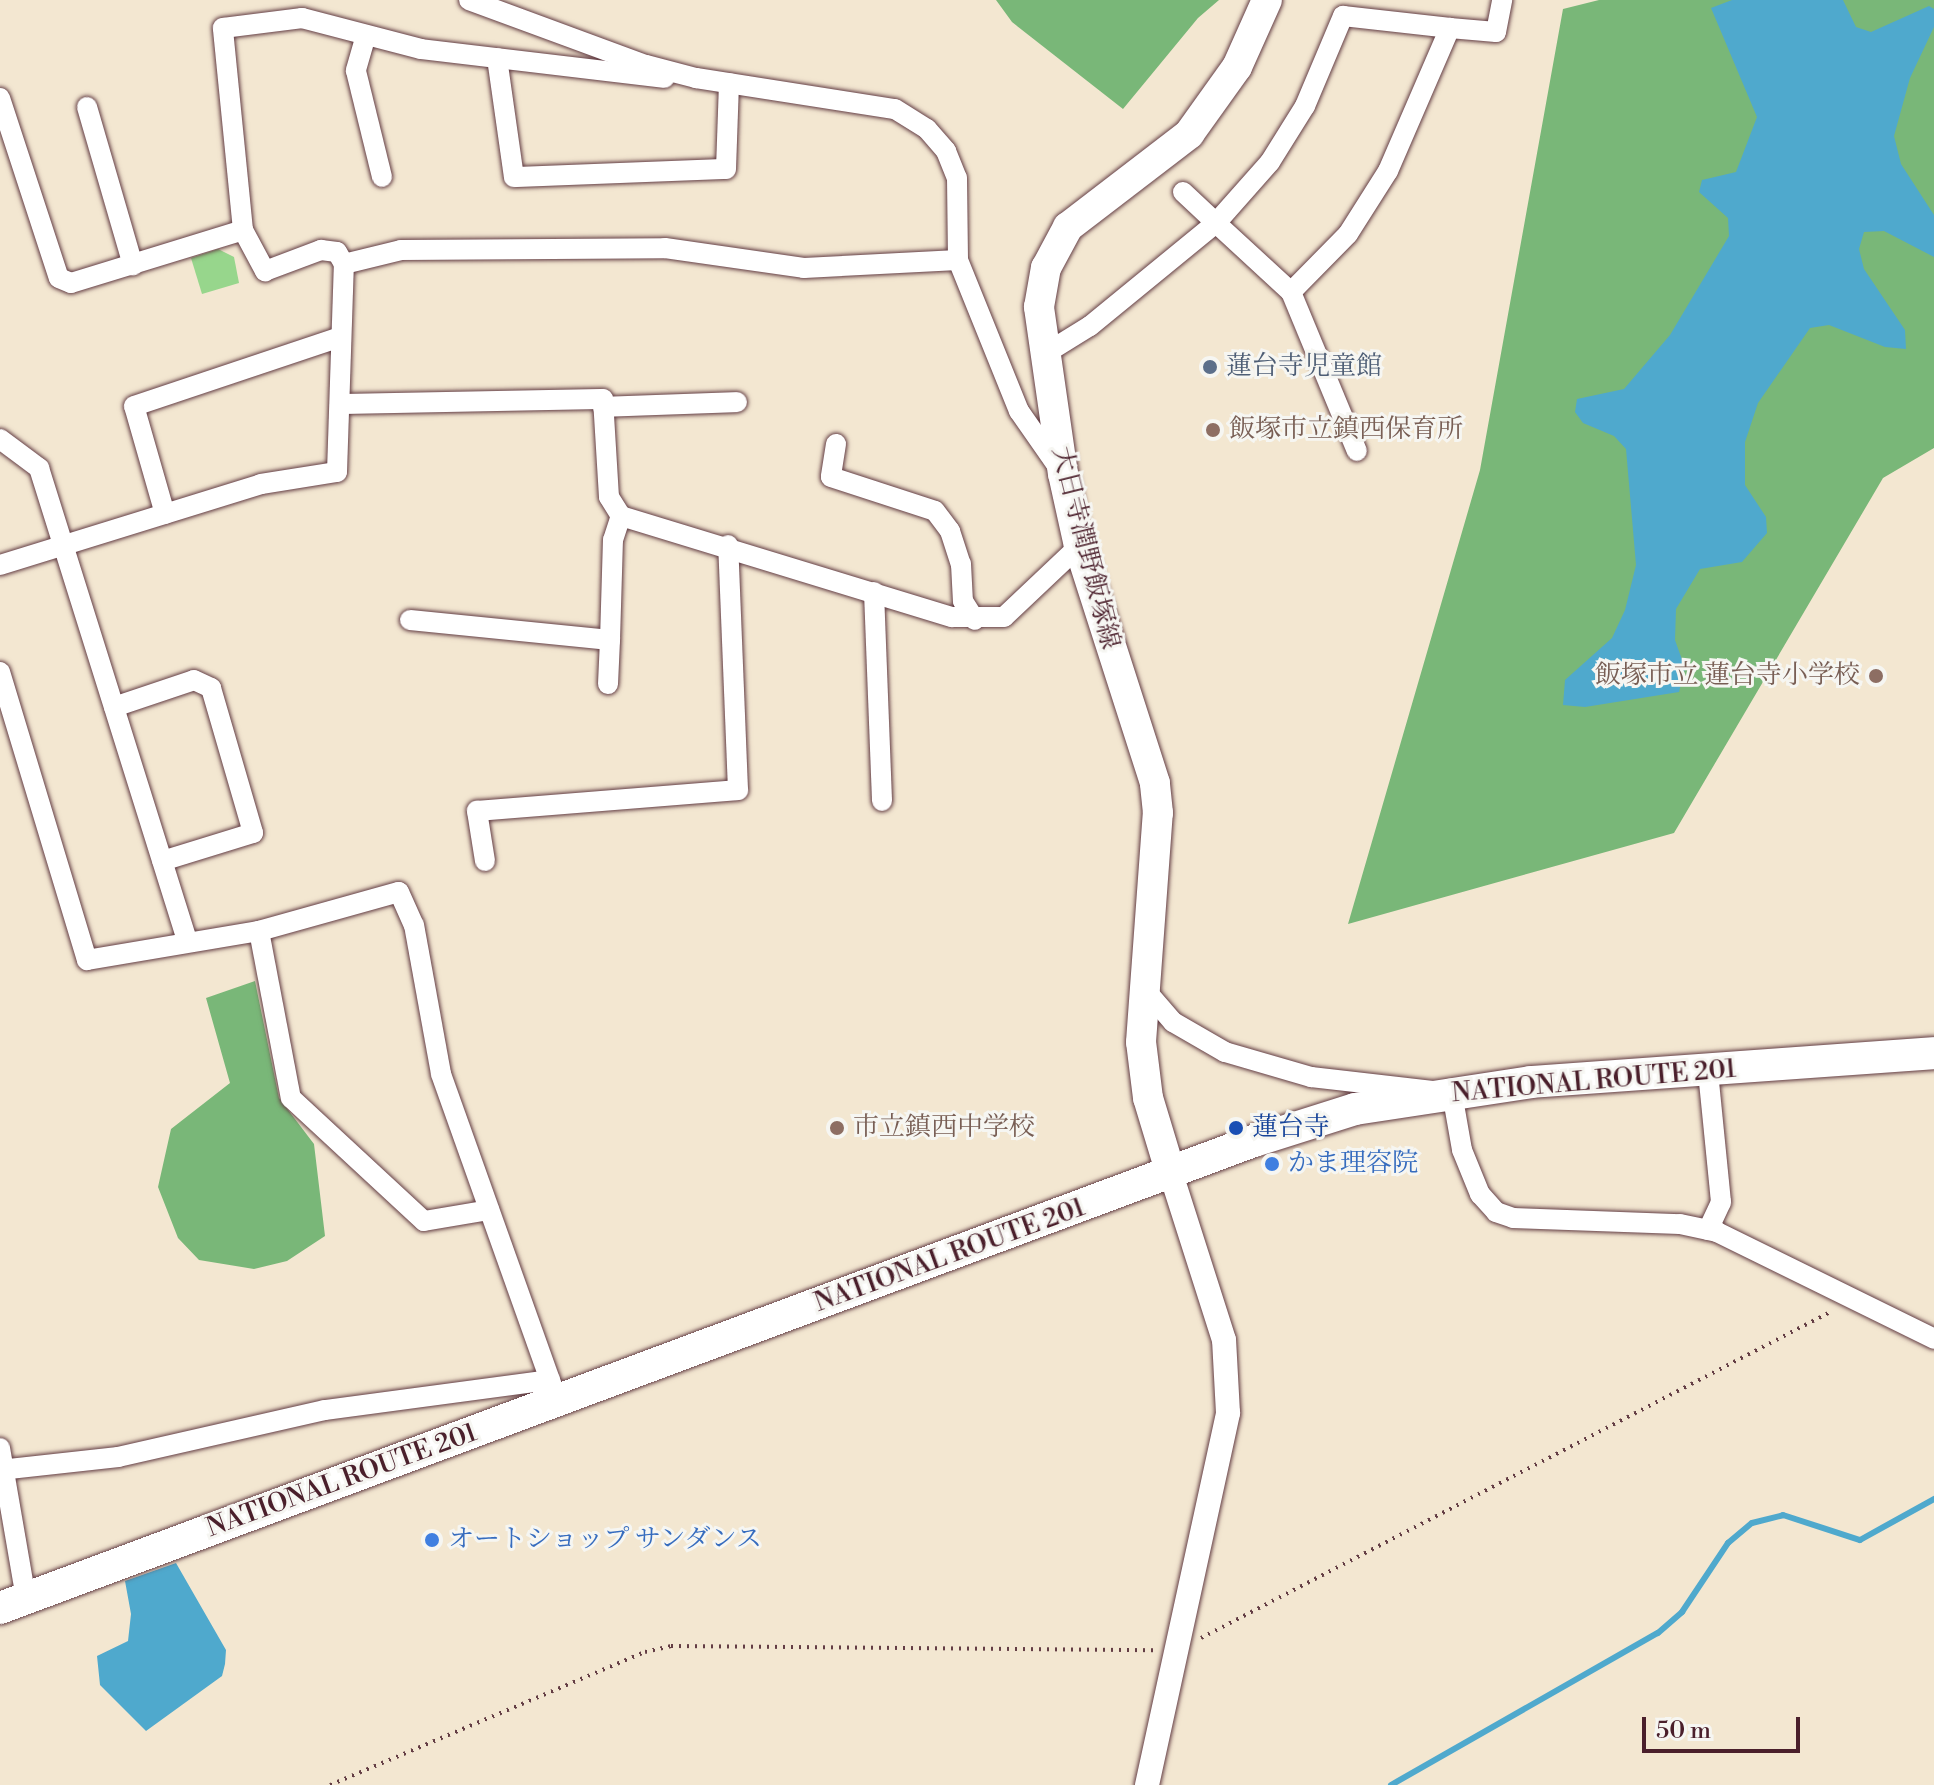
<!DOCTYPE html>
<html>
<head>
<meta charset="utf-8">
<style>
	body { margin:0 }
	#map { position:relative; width:1934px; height:1785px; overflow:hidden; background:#f3e7d1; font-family:"Libre Bodoni","Noto Serif JP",serif }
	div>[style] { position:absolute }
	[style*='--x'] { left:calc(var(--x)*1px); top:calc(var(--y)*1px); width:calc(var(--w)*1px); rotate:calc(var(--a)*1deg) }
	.green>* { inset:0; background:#97d68c }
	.forest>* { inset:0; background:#79b778 }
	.water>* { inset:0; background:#4fa9cd }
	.stream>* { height:6px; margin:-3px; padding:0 3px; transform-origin:3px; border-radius:3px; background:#4fa9cd }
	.path>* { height:4px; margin-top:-2px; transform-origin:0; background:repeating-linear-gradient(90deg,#633d44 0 2px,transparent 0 8px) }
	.roads { filter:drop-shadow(0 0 2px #633d44) drop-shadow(0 0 2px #633d44) }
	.minor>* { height:20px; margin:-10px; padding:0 10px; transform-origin:10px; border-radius:10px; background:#fff }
	.tertiary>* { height:24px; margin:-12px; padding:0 12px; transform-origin:12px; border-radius:12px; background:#fff }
	.primary>* { height:30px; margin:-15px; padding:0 15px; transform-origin:15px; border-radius:15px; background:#fff }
	.trunk>* { height:32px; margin:-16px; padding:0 16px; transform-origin:16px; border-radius:16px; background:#fff }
	.dots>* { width:22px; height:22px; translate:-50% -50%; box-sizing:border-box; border:4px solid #f6f6f2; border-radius:50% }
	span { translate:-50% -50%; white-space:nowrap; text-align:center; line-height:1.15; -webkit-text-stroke:6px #f6f6f2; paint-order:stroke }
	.service-label { font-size:26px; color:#4e5e75 }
	.left { translate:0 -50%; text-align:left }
	.education-label { font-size:26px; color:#785e54 }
	.right { translate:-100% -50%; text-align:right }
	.street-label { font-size:26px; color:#4a1f2b }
	.transit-label { font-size:26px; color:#164399 }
	.shop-label { font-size:26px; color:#366cbe }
	.scale { position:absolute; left:1642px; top:1717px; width:158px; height:36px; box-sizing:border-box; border:4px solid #4a1f2b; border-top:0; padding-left:10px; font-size:24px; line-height:28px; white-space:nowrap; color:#4a1f2b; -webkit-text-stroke:6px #f6f6f2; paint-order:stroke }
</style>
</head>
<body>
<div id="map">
	<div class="green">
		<div style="clip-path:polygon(218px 249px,234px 257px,239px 283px,202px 294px,191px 258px)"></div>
	</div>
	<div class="forest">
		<div style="clip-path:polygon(996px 0,1219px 0,1198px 18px,1123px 109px,1012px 22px)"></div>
		<div style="clip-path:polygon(1599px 0,1934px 0,1934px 448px,1883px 478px,1674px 833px,1348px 924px,1480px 470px,1563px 9px)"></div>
		<div style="clip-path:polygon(255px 981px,279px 1098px,314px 1144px,325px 1236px,287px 1261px,254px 1269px,199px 1260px,178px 1238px,158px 1187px,171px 1129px,230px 1083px,206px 998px)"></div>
	</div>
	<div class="water">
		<div style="clip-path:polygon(1732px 0,1843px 0,1856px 27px,1871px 32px,1929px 6px,1934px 9px,1934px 27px,1910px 78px,1894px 136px,1901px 164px,1934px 215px,1934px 257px,1884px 231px,1864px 232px,1859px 249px,1864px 269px,1905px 330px,1906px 349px,1885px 347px,1829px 325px,1810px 328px,1758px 403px,1745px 442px,1745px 485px,1766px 517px,1767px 533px,1742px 562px,1700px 569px,1676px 609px,1675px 640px,1685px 668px,1679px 692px,1585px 707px,1563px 705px,1565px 680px,1612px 638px,1625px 610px,1636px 565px,1626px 449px,1614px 436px,1583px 423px,1575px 412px,1577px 399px,1624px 389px,1670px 335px,1729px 236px,1728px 218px,1699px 192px,1702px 180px,1736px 172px,1757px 117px,1711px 8px)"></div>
		<div style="clip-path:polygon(176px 1563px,226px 1650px,225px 1664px,222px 1676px,146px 1731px,100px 1685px,97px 1656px,128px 1641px,131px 1614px,125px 1581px)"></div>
	</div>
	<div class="stream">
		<div style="--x:1391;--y:1785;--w:307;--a:-29.7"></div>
		<div style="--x:1658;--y:1633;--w:32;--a:-41"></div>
		<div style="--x:1682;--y:1612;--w:83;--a:-56.3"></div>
		<div style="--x:1728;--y:1543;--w:31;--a:-40"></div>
		<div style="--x:1752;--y:1523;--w:32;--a:-14"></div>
		<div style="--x:1783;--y:1515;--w:81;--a:18"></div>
		<div style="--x:1860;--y:1540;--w:85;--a:-29"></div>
	</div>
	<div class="path">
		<div style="--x:1201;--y:1638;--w:711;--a:-27.39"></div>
		<div style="--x:330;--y:1785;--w:342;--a:-22.9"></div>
		<div style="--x:645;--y:1652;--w:27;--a:-13"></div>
		<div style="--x:671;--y:1646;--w:484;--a:0.5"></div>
	</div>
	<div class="roads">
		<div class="minor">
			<div style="--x:469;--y:0;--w:189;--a:20.2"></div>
			<div style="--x:646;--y:65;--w:52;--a:14.6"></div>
			<div style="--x:696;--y:78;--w:201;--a:8.9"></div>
			<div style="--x:895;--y:109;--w:38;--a:32"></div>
			<div style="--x:927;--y:129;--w:29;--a:49"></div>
			<div style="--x:946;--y:151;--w:29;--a:68"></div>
			<div style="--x:957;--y:178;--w:82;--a:89.3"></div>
			<div style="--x:958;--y:260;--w:163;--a:68"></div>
			<div style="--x:1019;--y:411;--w:68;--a:55.1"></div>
			<div style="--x:366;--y:35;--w:37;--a:106"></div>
			<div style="--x:356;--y:71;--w:109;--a:76.2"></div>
			<div style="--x:497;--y:58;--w:120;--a:81.9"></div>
			<div style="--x:514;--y:177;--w:212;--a:-2.2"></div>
			<div style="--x:726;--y:169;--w:86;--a:-88"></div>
			<div style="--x:0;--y:98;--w:189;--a:71.9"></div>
			<div style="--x:59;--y:278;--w:13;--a:23"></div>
			<div style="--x:71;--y:283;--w:180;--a:-17.1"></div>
			<div style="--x:243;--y:230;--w:47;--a:61.8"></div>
			<div style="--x:265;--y:271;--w:60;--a:-20.6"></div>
			<div style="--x:321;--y:250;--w:16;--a:7"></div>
			<div style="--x:337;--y:252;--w:14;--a:60"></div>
			<div style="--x:87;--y:107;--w:165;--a:73.8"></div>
			<div style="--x:1183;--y:192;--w:45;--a:43.2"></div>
			<div style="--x:1216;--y:223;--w:81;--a:-48.5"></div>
			<div style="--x:1270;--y:162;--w:66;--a:-58"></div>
			<div style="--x:1305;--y:106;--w:98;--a:-67.1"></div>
			<div style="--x:1343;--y:16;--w:108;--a:6.4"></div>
			<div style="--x:243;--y:230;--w:203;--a:-95.7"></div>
			<div style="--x:223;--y:28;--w:80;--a:-7.2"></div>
			<div style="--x:302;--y:18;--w:123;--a:14.6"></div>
			<div style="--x:421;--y:49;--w:245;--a:6.8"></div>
			<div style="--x:1291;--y:292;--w:172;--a:67.5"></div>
			<div style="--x:1043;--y:355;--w:55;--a:-31.7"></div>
			<div style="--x:1090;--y:326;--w:163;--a:-39.3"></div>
			<div style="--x:1216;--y:223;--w:102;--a:42.6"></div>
			<div style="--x:1291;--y:292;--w:81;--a:-45.5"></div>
			<div style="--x:1348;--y:234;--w:75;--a:-57.6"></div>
			<div style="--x:1388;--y:171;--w:156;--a:-66.6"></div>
			<div style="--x:1450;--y:28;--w:46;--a:5"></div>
			<div style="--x:1496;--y:32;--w:33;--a:-79"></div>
			<div style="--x:340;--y:404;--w:263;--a:-1.1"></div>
			<div style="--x:603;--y:399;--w:98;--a:86.5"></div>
			<div style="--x:609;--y:497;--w:22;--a:58"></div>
			<div style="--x:621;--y:516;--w:346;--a:17"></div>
			<div style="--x:952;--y:617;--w:52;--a:0"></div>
			<div style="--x:1004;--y:617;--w:103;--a:-43.4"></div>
			<div style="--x:603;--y:407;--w:134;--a:-2.1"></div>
			<div style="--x:0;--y:439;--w:49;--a:36.6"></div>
			<div style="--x:39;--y:468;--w:496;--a:72.6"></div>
			<div style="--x:836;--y:444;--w:33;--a:99"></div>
			<div style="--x:831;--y:477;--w:109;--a:18.1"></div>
			<div style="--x:935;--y:511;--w:25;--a:53"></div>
			<div style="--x:950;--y:531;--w:35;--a:72"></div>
			<div style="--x:961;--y:564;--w:37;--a:87"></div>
			<div style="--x:963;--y:601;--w:22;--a:58"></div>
			<div style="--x:165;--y:514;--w:112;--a:-106"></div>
			<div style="--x:134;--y:406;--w:217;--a:-18.5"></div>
			<div style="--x:0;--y:565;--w:273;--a:-17.2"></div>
			<div style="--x:261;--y:484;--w:77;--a:-9"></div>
			<div style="--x:337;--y:472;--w:208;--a:-88.1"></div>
			<div style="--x:344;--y:264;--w:59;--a:-13.8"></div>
			<div style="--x:401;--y:250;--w:264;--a:-0.4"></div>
			<div style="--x:665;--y:248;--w:140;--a:8.2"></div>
			<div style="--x:804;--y:268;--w:154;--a:-3"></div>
			<div style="--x:874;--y:592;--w:209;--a:87.8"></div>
			<div style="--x:410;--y:620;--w:201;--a:5.7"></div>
			<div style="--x:610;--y:640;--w:100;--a:-88.3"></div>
			<div style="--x:613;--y:540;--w:25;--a:-72"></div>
			<div style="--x:0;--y:672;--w:301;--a:73.2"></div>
			<div style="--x:87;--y:960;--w:174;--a:-9.6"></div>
			<div style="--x:259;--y:931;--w:145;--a:-15.6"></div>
			<div style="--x:399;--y:892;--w:36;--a:66"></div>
			<div style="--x:414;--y:925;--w:151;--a:79.7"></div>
			<div style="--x:441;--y:1074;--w:346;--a:70.4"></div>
			<div style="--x:608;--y:684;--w:44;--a:-87.4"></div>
			<div style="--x:114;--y:707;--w:84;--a:-18.6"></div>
			<div style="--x:194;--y:680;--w:19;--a:25"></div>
			<div style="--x:211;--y:688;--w:151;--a:73.8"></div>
			<div style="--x:253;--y:833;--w:95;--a:162.9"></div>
			<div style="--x:485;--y:861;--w:51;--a:-99.1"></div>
			<div style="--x:477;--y:811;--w:262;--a:-4.6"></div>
			<div style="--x:738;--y:790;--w:245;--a:-92.3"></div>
			<div style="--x:259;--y:931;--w:170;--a:79.2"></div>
			<div style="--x:291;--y:1098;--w:181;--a:42.8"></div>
			<div style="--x:424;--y:1221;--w:66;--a:-9.6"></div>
			<div style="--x:1142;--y:986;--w:48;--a:49.3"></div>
			<div style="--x:1173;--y:1022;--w:60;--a:30"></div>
			<div style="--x:1225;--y:1052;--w:90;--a:16.2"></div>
			<div style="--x:1311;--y:1077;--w:142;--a:6.5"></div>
			<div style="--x:1452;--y:1093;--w:58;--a:80"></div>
			<div style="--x:1462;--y:1150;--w:48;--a:67.8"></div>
			<div style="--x:1480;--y:1194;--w:24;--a:48"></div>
			<div style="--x:1496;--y:1212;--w:18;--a:19"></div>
			<div style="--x:1513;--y:1218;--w:167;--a:2.1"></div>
			<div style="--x:1680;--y:1224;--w:38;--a:12"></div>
			<div style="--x:1717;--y:1232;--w:242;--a:26.2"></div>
			<div style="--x:1708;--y:1230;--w:31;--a:-65"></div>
			<div style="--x:1721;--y:1202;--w:132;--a:-95.7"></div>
			<div style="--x:0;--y:1448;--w:153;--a:80.2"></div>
			<div style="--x:0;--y:1470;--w:119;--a:-6.3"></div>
			<div style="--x:118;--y:1457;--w:212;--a:-12.8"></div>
			<div style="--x:325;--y:1410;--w:227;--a:-7.6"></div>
		</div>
		<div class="tertiary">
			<div style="--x:1147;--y:1785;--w:381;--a:-77.7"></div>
			<div style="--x:1228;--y:1413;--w:73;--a:-93.1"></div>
			<div style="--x:1224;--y:1340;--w:174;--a:-107.7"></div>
		</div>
		<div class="primary">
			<div style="--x:1171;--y:1174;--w:79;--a:-106.8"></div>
			<div style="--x:1148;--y:1098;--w:56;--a:-97.1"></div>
			<div style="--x:1141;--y:1042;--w:230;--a:-85.8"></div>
			<div style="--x:1158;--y:813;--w:30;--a:-96"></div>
			<div style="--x:1155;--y:783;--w:249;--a:-107.8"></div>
			<div style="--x:1079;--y:546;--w:74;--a:-102.5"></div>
			<div style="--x:1063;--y:474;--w:169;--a:-98.2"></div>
			<div style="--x:1039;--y:307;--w:40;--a:-80"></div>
			<div style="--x:1046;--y:268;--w:47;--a:-61.8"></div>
			<div style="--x:1068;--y:227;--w:153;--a:-37.5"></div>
			<div style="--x:1189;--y:134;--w:82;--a:-54.4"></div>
			<div style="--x:1237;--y:67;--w:73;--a:-65.9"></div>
		</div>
		<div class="trunk">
			<div style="--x:0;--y:1608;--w:1338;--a:-20.43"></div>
			<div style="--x:1254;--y:1141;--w:106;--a:-17.6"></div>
			<div style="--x:1355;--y:1109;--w:178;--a:-8.7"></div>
			<div style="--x:1531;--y:1082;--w:404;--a:-4.1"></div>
		</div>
	</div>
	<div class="dots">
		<div style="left:1210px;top:367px;background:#5c6f8a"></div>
		<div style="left:1213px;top:430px;background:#8d6e63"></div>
		<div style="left:1876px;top:676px;background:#8d6e63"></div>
		<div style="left:837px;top:1128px;background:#8d6e63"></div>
		<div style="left:1236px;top:1128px;background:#1a4fb4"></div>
		<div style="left:1272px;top:1164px;background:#3f7fe0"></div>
		<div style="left:432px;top:1540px;background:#3f7fe0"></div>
	</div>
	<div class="service-label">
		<span class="left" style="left:1226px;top:367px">蓮台寺児童館</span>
	</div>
	<div class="education-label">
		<span class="left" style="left:1229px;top:430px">飯塚市立鎮西保育所</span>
		<span class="right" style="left:1860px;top:676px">飯塚市立 蓮台寺小学校</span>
		<span class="left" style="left:853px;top:1128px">市立鎮西中学校</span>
	</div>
	<div class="street-label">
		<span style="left:1085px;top:548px;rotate:76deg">大日寺潤野飯塚線</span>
		<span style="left:1594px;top:1082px;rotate:-5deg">NATIONAL ROUTE 201</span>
		<span style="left:950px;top:1256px;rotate:-20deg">NATIONAL ROUTE 201</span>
		<span style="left:342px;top:1481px;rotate:-20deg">NATIONAL ROUTE 201</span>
	</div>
	<div class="transit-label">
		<span class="left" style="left:1252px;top:1128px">蓮台寺</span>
	</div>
	<div class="shop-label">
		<span class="left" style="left:1288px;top:1164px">かま理容院</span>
		<span class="left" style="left:448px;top:1540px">オートショップ サンダンス</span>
	</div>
	<div class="scale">50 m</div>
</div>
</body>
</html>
